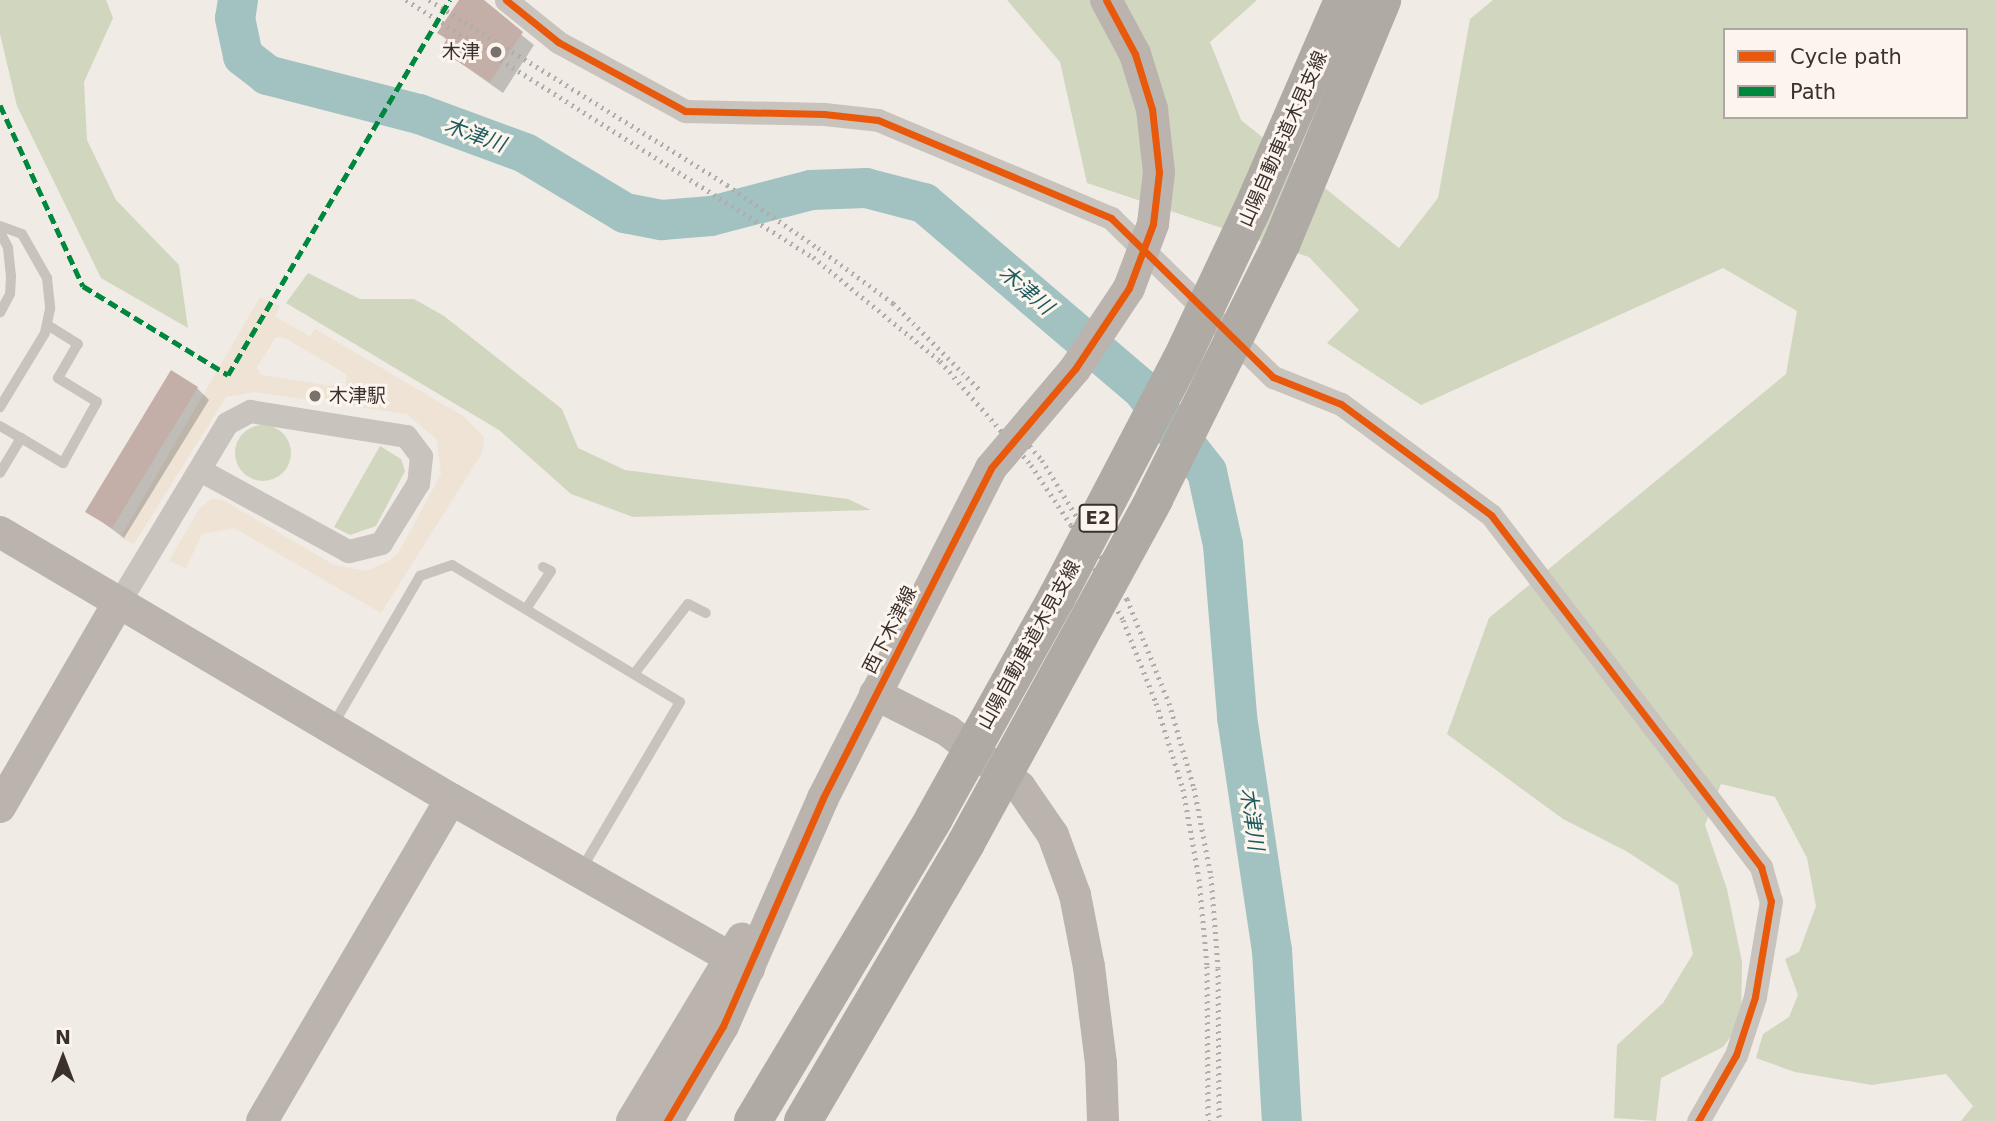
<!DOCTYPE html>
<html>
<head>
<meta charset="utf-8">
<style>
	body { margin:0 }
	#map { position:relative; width:1996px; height:1121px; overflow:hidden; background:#f0ebe5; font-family:"DejaVu Sans","Noto Sans JP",sans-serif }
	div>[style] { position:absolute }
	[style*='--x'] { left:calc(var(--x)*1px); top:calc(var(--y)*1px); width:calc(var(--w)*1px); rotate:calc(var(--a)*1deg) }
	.green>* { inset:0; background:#d1d6bf }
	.round { border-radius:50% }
	.plaza>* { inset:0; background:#eee3d5 }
	.shadow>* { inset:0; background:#0003 }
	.river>* { height:40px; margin:-20px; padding:0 20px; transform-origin:20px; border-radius:20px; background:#a1c2c1 }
	.building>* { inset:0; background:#c3afa7 }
	.lane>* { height:10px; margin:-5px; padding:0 5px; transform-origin:5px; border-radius:5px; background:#c9c3be }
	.street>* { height:23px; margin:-11.5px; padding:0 11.5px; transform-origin:11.5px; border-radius:11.5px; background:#c9c3be }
	.secondary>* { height:32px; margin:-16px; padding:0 16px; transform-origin:16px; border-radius:16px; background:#bab3ae }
	.highway>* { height:38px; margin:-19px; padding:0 19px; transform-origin:19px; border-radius:19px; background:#afaaa4 }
	.rail>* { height:5px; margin-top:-2.5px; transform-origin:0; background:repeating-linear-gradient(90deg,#b1aca8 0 2px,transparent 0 7px) }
	.secondary-bridge>* { height:32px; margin:-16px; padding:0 16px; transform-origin:16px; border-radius:16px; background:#bab3ae }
	.highway-bridge>* { height:38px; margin:-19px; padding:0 19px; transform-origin:19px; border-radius:19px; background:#afaaa4 }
	.quiet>* { height:5px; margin-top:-2.5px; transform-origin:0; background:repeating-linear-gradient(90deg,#00873e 0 10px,transparent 0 15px) }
	.cycleway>* { height:7px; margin:-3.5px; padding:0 3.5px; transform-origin:3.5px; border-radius:3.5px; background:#e8590c }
	.dots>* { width:19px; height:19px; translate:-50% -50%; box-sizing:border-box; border:4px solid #fbf5ee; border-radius:50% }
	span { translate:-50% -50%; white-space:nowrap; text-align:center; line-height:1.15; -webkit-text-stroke:6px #fbf5ee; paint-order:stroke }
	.shield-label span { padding:2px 5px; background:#fbf5ee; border:2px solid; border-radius:5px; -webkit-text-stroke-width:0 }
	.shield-label { font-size:18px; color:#3b302b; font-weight:700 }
	.poi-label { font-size:19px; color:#3b302b }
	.right { translate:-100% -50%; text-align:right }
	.left { translate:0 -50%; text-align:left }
	.street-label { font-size:19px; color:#3b302b }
	.water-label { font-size:21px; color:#1f5a5e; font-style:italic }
	.legend { position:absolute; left:1723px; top:28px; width:245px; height:91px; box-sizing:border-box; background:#fbf5ee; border:2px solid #aea6a0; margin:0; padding:9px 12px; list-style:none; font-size:21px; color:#3b302b }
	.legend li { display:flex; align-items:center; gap:14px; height:35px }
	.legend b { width:35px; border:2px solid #aea6a0 }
	.north { position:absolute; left:28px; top:1023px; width:70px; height:70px; -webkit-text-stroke:5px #fbf5ee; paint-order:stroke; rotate:0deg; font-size:19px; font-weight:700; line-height:28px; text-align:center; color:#3b302b }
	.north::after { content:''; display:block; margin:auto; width:24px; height:32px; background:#3b302b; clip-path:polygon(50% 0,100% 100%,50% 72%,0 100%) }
</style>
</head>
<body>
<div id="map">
	<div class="green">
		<div style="clip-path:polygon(0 0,106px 0,113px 18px,84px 82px,87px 140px,116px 200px,179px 265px,188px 328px,101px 278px,17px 106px,0 34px)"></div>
		<div style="clip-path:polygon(evenodd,1007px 0,1257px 0,1210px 42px,1241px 120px,1399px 248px,1438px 198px,1470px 19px,1493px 0,1996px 0,1996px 1121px,1961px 1121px,1973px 1106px,1946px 1074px,1872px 1085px,1795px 1072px,1756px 1058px,1763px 1034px,1789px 1017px,1798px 995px,1785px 959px,1799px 952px,1816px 906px,1807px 858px,1775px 797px,1721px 784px,1705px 825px,1727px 889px,1742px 962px,1741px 1023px,1723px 1047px,1661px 1078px,1656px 1121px,1614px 1118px,1617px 1045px,1663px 1003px,1693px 954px,1678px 885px,1626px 851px,1563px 819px,1447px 734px,1489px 618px,1786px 374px,1797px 311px,1723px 268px,1421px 405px,1327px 343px,1359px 310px,1309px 257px,1087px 183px,1060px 62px,1007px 0,1725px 30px,1966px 30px,1966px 117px,1725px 117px,1725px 30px)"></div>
		<div style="clip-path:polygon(308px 273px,360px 299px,414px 299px,444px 316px,562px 409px,578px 448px,625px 470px,848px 499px,871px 510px,633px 517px,571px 494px,499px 430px,286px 303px)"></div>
		<div class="round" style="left:235px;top:425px;width:56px;height:56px"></div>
		<div style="clip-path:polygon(380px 446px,401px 459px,405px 471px,376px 526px,350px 535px,334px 527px)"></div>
	</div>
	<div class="plaza">
		<div style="clip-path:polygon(evenodd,260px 297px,280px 306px,275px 317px,310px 336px,315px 329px,463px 416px,484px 437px,482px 453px,381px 613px,234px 528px,202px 534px,186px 568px,169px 561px,199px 509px,211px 499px,223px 500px,334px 565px,366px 571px,389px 561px,399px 552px,441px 474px,437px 440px,407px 414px,254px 392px,226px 397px,134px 544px,120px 538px,260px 297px,276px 337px,285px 338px,346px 374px,346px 388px,260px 375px,257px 367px,276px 337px)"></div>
	</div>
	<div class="shadow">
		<div style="clip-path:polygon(461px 0,478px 0,534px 45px,503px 93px,442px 50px,448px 41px,440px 33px)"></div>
		<div style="clip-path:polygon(197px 388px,209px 400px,124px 538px,87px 511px)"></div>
	</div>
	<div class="river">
		<div style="--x:238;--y:0;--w:18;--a:99"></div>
		<div style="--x:235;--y:18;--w:39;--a:78"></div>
		<div style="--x:243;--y:56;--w:31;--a:38"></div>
		<div style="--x:267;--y:75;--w:157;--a:14.4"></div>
		<div style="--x:419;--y:114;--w:113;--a:20.2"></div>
		<div style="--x:525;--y:153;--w:117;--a:31"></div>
		<div style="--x:625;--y:213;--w:38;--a:11"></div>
		<div style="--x:662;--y:220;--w:49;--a:-4.7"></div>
		<div style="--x:711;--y:216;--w:103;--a:-14.6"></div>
		<div style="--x:811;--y:190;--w:55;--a:-2.1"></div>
		<div style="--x:866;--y:188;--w:60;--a:14.5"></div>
		<div style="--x:924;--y:203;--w:287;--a:40.5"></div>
		<div style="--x:1142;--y:389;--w:105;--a:51.9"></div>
		<div style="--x:1207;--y:472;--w:75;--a:77.6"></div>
		<div style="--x:1223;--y:545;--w:173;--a:85.3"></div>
		<div style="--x:1237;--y:717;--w:236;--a:81.5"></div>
		<div style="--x:1272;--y:950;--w:171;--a:86.7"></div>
	</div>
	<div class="building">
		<div style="clip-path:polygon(459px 0,484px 0,523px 32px,490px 82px,440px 50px,447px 39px,437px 33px)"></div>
		<div style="clip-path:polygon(171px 370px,198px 387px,112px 528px,85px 512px)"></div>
	</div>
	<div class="lane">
		<div style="--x:0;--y:226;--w:23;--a:20"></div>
		<div style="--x:22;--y:234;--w:51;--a:60.4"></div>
		<div style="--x:47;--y:278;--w:31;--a:84"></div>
		<div style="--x:50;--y:309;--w:25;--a:102"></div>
		<div style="--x:45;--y:333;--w:87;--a:121.3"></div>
		<div style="--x:0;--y:232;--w:18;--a:63"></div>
		<div style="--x:8;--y:248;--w:28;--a:84"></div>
		<div style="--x:11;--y:276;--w:18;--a:93"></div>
		<div style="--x:10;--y:294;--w:21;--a:118"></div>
		<div style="--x:0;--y:426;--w:24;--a:30"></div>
		<div style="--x:0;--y:473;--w:41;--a:-59"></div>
		<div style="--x:21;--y:438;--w:49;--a:30.8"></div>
		<div style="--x:63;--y:463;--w:70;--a:-60.9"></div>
		<div style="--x:97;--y:402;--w:46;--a:-148.4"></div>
		<div style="--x:58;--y:378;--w:39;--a:-60"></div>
		<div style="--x:78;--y:344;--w:36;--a:-148"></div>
		<div style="--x:526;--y:609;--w:45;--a:-56.7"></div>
		<div style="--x:551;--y:571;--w:9;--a:-153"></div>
		<div style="--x:634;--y:674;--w:88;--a:-52.4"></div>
		<div style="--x:688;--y:604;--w:20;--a:27"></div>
		<div style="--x:333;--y:725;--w:173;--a:-59.7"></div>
		<div style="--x:420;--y:576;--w:34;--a:-19"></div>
		<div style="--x:452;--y:565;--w:266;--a:31"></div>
		<div style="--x:680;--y:702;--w:195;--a:120.5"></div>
	</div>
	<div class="street">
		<div style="--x:506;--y:0;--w:67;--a:38.9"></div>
		<div style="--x:558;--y:42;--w:145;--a:28.5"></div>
		<div style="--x:685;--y:111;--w:139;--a:1.2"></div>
		<div style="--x:824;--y:114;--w:54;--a:6.3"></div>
		<div style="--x:878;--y:120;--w:253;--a:22.8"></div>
		<div style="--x:1111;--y:218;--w:227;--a:44.5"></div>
		<div style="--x:1273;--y:377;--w:73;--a:21.7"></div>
		<div style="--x:1341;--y:404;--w:187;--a:36.5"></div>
		<div style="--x:1491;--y:515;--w:444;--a:52.5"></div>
		<div style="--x:1761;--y:867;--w:35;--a:74"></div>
		<div style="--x:1771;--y:901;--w:97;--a:99.5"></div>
		<div style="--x:1755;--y:997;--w:61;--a:108.1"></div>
		<div style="--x:1736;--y:1055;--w:76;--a:119.9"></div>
		<div style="--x:119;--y:602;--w:209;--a:-58.9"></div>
		<div style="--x:227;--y:423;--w:26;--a:-28"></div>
		<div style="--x:250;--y:411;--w:158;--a:9.1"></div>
		<div style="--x:406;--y:436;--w:25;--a:53"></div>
		<div style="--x:421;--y:456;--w:27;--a:96"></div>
		<div style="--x:418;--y:483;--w:70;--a:121.7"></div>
		<div style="--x:381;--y:543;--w:34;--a:166"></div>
		<div style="--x:348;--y:551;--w:169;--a:-151.3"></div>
	</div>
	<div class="secondary">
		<div style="--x:1106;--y:0;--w:61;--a:61.8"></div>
		<div style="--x:1135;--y:54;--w:58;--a:72.8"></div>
		<div style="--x:1152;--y:109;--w:63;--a:83.7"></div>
		<div style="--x:0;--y:532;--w:524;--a:30.63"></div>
		<div style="--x:451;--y:799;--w:343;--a:29.6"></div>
		<div style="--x:875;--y:694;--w:82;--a:26.9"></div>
		<div style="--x:948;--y:731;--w:91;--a:37.9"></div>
		<div style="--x:1020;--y:787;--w:58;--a:55.5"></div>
		<div style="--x:1053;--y:835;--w:64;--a:69.9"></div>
		<div style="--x:1075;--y:895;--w:73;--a:79"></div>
		<div style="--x:1089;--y:967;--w:97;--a:82.9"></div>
		<div style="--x:1101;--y:1063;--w:58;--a:88"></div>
		<div style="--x:0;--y:807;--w:237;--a:-59.9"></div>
		<div style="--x:262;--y:1121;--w:373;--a:-59.6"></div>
		<div style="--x:632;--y:1121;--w:213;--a:-58.9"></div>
		<div style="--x:667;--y:1121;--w:110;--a:-59.5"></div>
		<div style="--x:723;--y:1026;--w:249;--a:-66.3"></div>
		<div style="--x:823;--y:798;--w:370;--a:-63"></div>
	</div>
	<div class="highway">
		<div style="--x:1251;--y:212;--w:231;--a:-66.5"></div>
		<div style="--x:1282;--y:242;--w:262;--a:-67.5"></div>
		<div style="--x:753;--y:1121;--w:353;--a:-59.1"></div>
		<div style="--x:803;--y:1121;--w:322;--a:-59.6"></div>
	</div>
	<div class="rail">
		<div style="--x:406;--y:0;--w:481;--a:32.3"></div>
		<div style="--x:813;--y:257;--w:164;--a:39.3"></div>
		<div style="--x:940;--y:361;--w:138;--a:48.8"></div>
		<div style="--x:1031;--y:465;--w:72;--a:56.3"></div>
		<div style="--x:1071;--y:525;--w:108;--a:61.3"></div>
		<div style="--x:1123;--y:620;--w:89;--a:68.3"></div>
		<div style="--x:1156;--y:703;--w:90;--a:72.6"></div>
		<div style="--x:1183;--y:789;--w:91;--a:79.9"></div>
		<div style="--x:1199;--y:879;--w:87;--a:84.7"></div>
		<div style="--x:1207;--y:966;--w:155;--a:89.6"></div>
		<div style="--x:429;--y:0;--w:351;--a:31.8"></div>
		<div style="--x:727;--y:185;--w:111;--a:34.7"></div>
		<div style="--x:818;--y:248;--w:93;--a:36.3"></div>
		<div style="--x:893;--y:303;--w:124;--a:45"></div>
		<div style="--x:1011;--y:425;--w:47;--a:48.5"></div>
		<div style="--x:1042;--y:460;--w:163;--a:58.6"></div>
		<div style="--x:1127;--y:599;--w:112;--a:68"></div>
		<div style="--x:1169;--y:703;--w:89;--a:73.6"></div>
		<div style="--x:1194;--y:788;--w:90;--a:79.1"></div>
		<div style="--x:1211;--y:876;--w:92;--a:85.6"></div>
		<div style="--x:1218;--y:968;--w:153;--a:89.6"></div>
	</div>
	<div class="secondary-bridge">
		<div style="--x:991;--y:468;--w:130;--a:-49.7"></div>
		<div style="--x:1075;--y:369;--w:97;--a:-56.3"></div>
		<div style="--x:1129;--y:288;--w:68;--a:-69.4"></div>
		<div style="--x:1153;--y:224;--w:52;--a:-83.4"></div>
	</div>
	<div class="highway-bridge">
		<div style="--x:934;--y:818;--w:253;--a:-60.9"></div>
		<div style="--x:1057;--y:597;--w:267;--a:-62.4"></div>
		<div style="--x:1181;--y:360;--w:164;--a:-64.7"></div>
		<div style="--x:966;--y:843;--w:392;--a:-61.3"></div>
		<div style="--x:1154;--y:499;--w:287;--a:-63.5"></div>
	</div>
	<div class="quiet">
		<div style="--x:0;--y:105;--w:199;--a:65.4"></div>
		<div style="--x:83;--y:286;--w:170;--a:31.5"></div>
		<div style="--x:228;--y:375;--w:436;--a:-59.4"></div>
	</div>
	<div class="cycleway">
		<div style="--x:506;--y:0;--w:67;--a:38.9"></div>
		<div style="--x:558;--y:42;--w:145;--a:28.5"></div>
		<div style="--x:685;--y:111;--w:139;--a:1.2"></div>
		<div style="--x:824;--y:114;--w:54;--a:6.3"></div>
		<div style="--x:878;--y:120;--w:253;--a:22.8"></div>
		<div style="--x:1111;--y:218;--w:227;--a:44.5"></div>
		<div style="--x:1273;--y:377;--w:73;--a:21.7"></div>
		<div style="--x:1341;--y:404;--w:187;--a:36.5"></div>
		<div style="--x:1491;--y:515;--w:444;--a:52.5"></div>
		<div style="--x:1761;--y:867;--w:35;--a:74"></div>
		<div style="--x:1771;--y:901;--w:97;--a:99.5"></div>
		<div style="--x:1755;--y:997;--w:61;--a:108.1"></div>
		<div style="--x:1736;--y:1055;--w:76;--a:119.9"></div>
		<div style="--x:667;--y:1121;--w:110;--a:-59.5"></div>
		<div style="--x:723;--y:1026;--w:249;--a:-66.3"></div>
		<div style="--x:823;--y:798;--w:370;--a:-63"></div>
		<div style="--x:991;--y:468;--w:130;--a:-49.7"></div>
		<div style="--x:1075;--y:369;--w:97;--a:-56.3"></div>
		<div style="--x:1129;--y:288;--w:68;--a:-69.4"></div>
		<div style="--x:1153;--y:224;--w:52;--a:-83.4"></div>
		<div style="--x:1159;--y:172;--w:63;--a:-96.3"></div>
		<div style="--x:1152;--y:109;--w:58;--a:-107.2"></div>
		<div style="--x:1135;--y:54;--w:61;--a:-118.2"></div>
	</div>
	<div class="dots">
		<div style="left:496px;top:52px;background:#7a716c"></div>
		<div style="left:315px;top:396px;background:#7a716c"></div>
	</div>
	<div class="shield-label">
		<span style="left:1098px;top:518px">E2</span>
	</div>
	<div class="poi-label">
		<span class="right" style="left:480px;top:52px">木津</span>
		<span class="left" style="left:329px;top:396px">木津駅</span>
	</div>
	<div class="street-label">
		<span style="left:1283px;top:139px;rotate:-66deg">山陽自動車道木見支線</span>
		<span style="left:890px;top:630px;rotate:-63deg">西下木津線</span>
		<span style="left:1029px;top:645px;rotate:-61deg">山陽自動車道木見支線</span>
	</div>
	<div class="water-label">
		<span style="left:475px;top:135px;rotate:20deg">木津川</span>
		<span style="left:1026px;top:290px;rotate:40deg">木津川</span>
		<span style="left:1252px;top:819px;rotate:82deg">木津川</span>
	</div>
	<ul class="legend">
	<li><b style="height:9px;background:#e8590c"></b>Cycle path</li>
	<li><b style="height:9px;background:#00873e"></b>Path</li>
	</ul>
	<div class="north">N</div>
</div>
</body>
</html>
